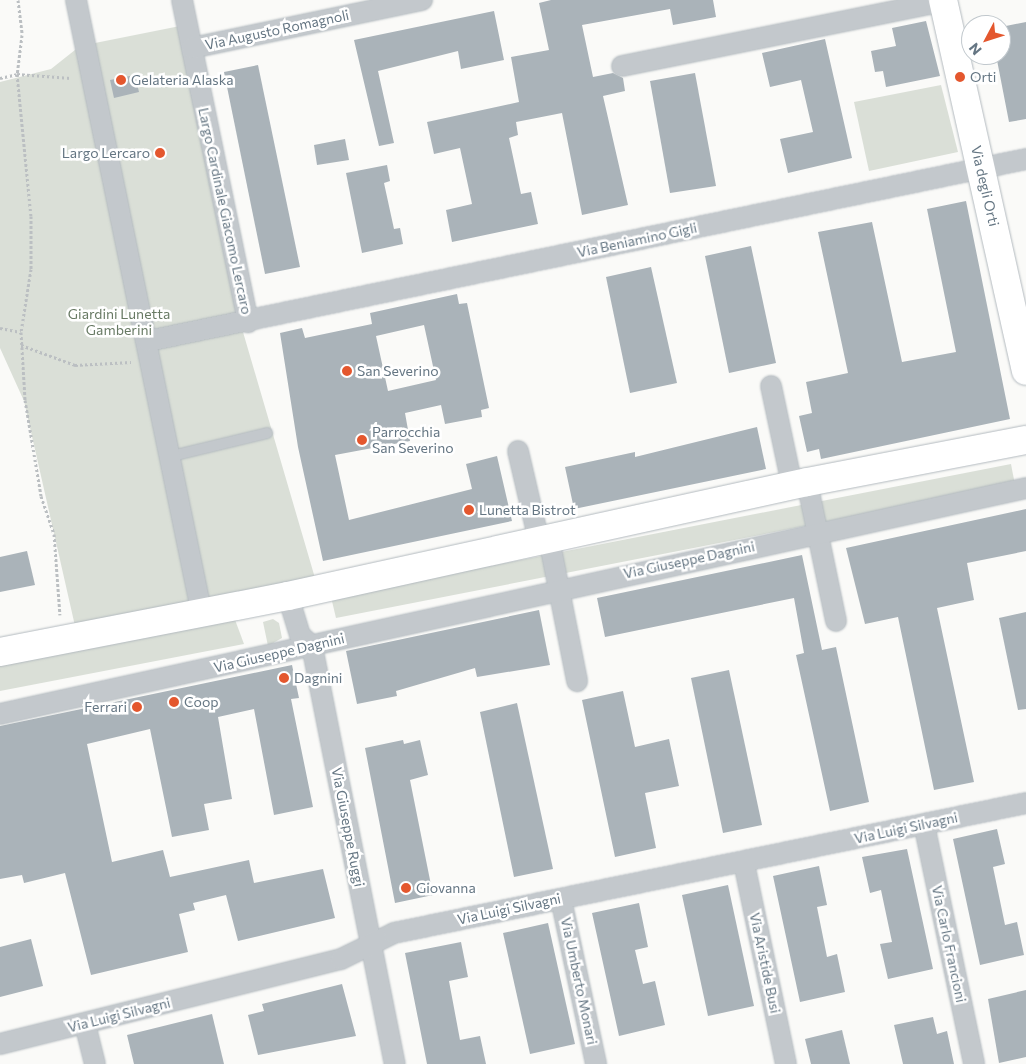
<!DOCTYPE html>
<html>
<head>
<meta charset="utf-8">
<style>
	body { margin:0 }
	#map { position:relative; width:1026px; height:1064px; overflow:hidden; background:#fafaf8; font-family:Commissioner,sans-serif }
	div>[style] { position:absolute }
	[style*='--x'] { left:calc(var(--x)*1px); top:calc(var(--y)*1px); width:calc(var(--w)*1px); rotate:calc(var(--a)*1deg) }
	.green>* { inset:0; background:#dadfd7 }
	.building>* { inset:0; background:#aab3b9 }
	.path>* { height:3px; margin-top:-1.5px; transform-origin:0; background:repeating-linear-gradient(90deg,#bbbfc2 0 2.5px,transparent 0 5px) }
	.roads { filter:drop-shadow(0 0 1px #b3babf) drop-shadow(0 0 1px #b3babf) }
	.lane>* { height:10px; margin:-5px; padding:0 5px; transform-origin:5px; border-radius:5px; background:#c3c8cc }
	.street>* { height:20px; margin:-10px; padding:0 10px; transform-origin:10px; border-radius:10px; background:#c3c8cc }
	.secondary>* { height:28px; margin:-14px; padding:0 14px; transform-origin:14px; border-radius:14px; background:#fff }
	.primary>* { height:28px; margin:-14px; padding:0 14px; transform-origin:14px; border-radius:14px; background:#fff }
	.dots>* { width:14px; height:14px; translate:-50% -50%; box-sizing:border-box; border:2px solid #fff; border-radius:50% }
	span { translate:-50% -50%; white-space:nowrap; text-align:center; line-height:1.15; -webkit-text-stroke:5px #fff; paint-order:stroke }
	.street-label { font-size:14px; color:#657683 }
	.poi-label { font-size:14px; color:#657683 }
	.left { translate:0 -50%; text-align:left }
	.right { translate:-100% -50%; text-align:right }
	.park-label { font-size:14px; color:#687a64 }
	.north { position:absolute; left:961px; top:15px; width:50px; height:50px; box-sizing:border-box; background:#fff; border:1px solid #c1c8cd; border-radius:50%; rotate:230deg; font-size:14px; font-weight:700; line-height:20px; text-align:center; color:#657683 }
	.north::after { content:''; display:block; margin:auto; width:18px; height:22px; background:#e4572e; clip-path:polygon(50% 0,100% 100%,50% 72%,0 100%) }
</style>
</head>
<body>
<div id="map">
	<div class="green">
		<div style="clip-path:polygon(180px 26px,243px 332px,315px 578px,75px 626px,24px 401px,0 348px,0 82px,51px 69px,80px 46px)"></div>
		<div style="clip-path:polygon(941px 85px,958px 152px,869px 171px,854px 102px)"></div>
		<div style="clip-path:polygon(1011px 464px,1015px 485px,336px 618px,331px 597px)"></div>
		<div style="clip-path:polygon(234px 617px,244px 644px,0 691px,0 665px)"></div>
		<div style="clip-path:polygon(273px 619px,279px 623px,282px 638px,268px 646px,263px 622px)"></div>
	</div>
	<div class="building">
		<div style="clip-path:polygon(551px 0,713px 0,716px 17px,673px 25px,670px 9px,582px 25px,593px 77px,613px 73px,623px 78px,625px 91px,603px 96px,628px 205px,582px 215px,562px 113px,516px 122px,518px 135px,509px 138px,521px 194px,531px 192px,538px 224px,452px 242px,446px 210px,472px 204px,460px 148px,434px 154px,427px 122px,519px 102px,511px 57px,549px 50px,539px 3px)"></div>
		<div style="clip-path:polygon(494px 11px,504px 60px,461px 69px,458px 51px,378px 71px,394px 143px,379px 146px,354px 40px)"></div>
		<div style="clip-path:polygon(926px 21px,940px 76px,886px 87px,883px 71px,875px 72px,871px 51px,896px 46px,892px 28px)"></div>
		<div style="clip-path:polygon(1026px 22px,1026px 119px,1009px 122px,996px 55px,1001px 55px,1001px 27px)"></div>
		<div style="clip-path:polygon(825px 39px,852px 158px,788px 173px,780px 139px,813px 132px,801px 80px,770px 87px,762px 53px)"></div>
		<div style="clip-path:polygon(258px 65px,300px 267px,265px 274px,224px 72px)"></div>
		<div style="clip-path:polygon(695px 73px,716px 186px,670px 193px,650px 81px)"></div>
		<div style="clip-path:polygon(135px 75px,139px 92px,114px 98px,110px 80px)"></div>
		<div style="clip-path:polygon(345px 139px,349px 160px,317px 165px,314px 145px)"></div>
		<div style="clip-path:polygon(387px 165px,390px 181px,384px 183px,394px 229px,400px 228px,403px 244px,362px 253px,346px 173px)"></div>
		<div style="clip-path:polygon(966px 201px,1010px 419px,821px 459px,819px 449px,807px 452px,799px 416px,812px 413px,806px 382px,848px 373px,818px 232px,872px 222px,902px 362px,956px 352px,927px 209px)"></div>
		<div style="clip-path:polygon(751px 246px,776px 363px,729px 373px,705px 256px)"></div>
		<div style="clip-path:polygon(651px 267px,677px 383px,630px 393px,606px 277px)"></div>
		<div style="clip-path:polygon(evenodd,457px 294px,459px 304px,467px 303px,489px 408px,481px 410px,482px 417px,445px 424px,441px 405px,405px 413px,410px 441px,335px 455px,349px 520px,472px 489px,466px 464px,497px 456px,512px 521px,323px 561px,298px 447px,280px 333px,302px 328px,305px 338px,372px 324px,370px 313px,457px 294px,424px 325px,436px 380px,388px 391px,376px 336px,424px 325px)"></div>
		<div style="clip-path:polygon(757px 427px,766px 469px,574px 509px,565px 467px,635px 452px,635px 457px)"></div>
		<div style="clip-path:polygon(1026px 509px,1026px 551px,967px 563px,974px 600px,937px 608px,974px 782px,934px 790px,898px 617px,865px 624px,846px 548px)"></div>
		<div style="clip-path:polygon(27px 551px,35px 585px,0 592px,0 557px)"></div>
		<div style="clip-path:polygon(802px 555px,822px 650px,836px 647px,869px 802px,830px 811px,796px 655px,804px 653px,794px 598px,605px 637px,597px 598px)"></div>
		<div style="clip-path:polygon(539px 610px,550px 665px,477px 677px,475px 668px,396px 691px,397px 696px,357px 704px,346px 651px)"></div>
		<div style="clip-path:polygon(1026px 612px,1026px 709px,1018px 710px,999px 618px)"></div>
		<div style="clip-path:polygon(292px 665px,299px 698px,291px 699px,313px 807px,274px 815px,254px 709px,218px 717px,232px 799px,204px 804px,209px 830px,172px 837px,150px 729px,87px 744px,112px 862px,163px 850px,170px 877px,249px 860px,254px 883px,323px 869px,335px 918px,238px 941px,226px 895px,193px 903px,195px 910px,179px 914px,188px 952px,91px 975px,65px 873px,24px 883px,22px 875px,0 879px,0 726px)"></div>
		<div style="clip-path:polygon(729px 670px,762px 825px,723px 833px,691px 678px)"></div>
		<div style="clip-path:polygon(623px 691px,635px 747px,669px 739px,679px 786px,645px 793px,656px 848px,615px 857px,582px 700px)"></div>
		<div style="clip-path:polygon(517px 703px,553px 869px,514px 877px,480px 712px)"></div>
		<div style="clip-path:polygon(403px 740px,404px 744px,420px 740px,428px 775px,410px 780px,433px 895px,395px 903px,365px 748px)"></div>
		<div style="clip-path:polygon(997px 829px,1005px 864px,993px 867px,1005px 925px,1017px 922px,1024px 955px,980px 965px,953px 839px)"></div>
		<div style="clip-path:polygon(907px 849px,933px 969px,888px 979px,880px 944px,892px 942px,881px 890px,870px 893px,862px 857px)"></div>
		<div style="clip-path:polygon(819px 866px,827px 905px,817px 907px,827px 957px,837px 954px,845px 992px,800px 1002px,773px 876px)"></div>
		<div style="clip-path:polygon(728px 885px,754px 1006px,708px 1016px,682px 895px)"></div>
		<div style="clip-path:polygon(639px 903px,648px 947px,635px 950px,643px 984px,655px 981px,665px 1025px,619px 1036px,592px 913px)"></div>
		<div style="clip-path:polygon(548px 923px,575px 1044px,530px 1054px,503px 933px)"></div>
		<div style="clip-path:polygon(31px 939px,43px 986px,0 997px,0 947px)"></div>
		<div style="clip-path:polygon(461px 942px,468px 977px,449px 981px,460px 1040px,480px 1036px,486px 1064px,427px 1064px,405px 953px)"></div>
		<div style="clip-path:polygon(342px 984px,356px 1036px,258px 1055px,248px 1015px,264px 1011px,262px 1004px)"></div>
		<div style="clip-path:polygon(1026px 990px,1026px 1057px,999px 1063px,988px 999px)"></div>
		<div style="clip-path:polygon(212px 1014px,224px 1064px,134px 1064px,127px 1035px)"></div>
		<div style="clip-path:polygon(933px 1017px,937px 1034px,947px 1031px,954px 1064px,903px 1064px,894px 1025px)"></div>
		<div style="clip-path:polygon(842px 1030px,850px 1064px,811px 1064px,805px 1039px)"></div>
	</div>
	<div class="path">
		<div style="--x:18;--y:0;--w:35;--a:83"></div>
		<div style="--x:22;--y:35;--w:39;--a:97"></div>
		<div style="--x:17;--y:74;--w:143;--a:84.4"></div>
		<div style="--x:31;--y:216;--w:53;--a:90"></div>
		<div style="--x:31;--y:269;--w:64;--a:99"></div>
		<div style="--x:21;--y:332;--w:68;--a:86.6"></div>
		<div style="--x:25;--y:400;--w:97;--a:80.5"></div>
		<div style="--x:41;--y:496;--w:40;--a:71.1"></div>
		<div style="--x:54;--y:534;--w:81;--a:85.8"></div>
		<div style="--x:0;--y:78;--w:17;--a:-13"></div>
		<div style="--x:17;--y:74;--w:54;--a:4.2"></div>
		<div style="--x:0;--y:328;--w:21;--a:11"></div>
		<div style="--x:21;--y:345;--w:58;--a:20.3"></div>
		<div style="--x:75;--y:365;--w:56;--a:-3.1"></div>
	</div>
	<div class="roads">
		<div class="lane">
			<div style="--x:172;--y:456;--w:98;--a:-13.6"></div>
		</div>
		<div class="street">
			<div style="--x:76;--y:0;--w:623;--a:78.42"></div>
			<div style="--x:182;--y:0;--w:329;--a:78.4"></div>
			<div style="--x:192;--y:48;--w:235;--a:-11.8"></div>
			<div style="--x:622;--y:66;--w:328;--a:-11.4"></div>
			<div style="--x:148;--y:341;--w:897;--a:-11.71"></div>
			<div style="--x:771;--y:386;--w:101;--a:78"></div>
			<div style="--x:518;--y:451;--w:92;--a:76.9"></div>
			<div style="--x:807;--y:482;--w:142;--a:78.2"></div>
			<div style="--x:549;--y:539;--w:145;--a:78.8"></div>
			<div style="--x:288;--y:596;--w:41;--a:72.9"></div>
			<div style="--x:300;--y:635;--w:16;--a:43"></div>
			<div style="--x:312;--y:646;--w:426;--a:78.8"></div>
			<div style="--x:0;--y:714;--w:1051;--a:-12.42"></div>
			<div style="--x:924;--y:824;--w:245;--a:78.2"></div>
			<div style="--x:744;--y:863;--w:205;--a:78.2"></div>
			<div style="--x:561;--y:899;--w:169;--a:78"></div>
			<div style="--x:85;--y:1024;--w:41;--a:76"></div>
			<div style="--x:0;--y:1044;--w:351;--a:-14"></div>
			<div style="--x:341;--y:959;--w:59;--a:-26.1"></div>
			<div style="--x:394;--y:933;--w:645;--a:-11.62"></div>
		</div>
		<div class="secondary">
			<div style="--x:0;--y:652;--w:293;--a:-11"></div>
			<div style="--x:288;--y:596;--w:531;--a:-12.39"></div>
			<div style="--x:807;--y:482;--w:223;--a:-10.9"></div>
		</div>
		<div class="primary">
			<div style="--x:943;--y:0;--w:380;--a:77.4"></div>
		</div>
	</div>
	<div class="dots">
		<div style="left:960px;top:77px;background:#e4572e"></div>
		<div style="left:121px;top:80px;background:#e4572e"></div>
		<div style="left:160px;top:153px;background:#e4572e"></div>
		<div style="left:347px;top:371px;background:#e4572e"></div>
		<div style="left:362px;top:440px;background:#e4572e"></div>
		<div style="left:469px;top:510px;background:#e4572e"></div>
		<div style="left:284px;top:678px;background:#e4572e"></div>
		<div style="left:174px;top:702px;background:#e4572e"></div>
		<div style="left:137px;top:707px;background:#e4572e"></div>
		<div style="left:406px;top:888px;background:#e4572e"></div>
	</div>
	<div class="street-label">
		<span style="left:277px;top:30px;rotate:-12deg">Via Augusto Romagnoli</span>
		<span style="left:985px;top:186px;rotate:77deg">Via degli Orti</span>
		<span style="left:225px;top:211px;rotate:78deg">Largo Cardinale Giacomo Lercaro</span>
		<span style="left:637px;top:240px;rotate:-12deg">Via Beniamino Gigli</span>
		<span style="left:689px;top:560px;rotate:-12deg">Via Giuseppe Dagnini</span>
		<span style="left:279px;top:653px;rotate:-13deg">Via Giuseppe Dagnini</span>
		<span style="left:348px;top:827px;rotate:79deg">Via Giuseppe Ruggi</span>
		<span style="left:906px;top:828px;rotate:-12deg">Via Luigi Silvagni</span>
		<span style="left:509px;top:909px;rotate:-12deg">Via Luigi Silvagni</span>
		<span style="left:949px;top:944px;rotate:78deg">Via Carlo Francioni</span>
		<span style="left:765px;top:963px;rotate:78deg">Via Aristide Busi</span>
		<span style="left:579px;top:981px;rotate:78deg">Via Umberto Monari</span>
		<span style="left:119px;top:1015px;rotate:-14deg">Via Luigi Silvagni</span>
	</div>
	<div class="poi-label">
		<span class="left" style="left:970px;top:77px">Orti</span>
		<span class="left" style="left:131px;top:80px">Gelateria Alaska</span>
		<span class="right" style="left:150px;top:153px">Largo Lercaro</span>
		<span class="left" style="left:357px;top:371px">San Severino</span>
		<span class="left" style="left:372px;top:440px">Parrocchia<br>San Severino</span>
		<span class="left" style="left:479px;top:510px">Lunetta Bistrot</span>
		<span class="left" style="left:294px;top:678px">Dagnini</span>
		<span class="left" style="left:184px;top:702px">Coop</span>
		<span class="right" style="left:127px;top:707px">Ferrari</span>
		<span class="left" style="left:416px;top:888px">Giovanna</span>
	</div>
	<div class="park-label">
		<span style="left:119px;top:322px">Giardini Lunetta<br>Gamberini</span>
	</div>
	<div class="north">N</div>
</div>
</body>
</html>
